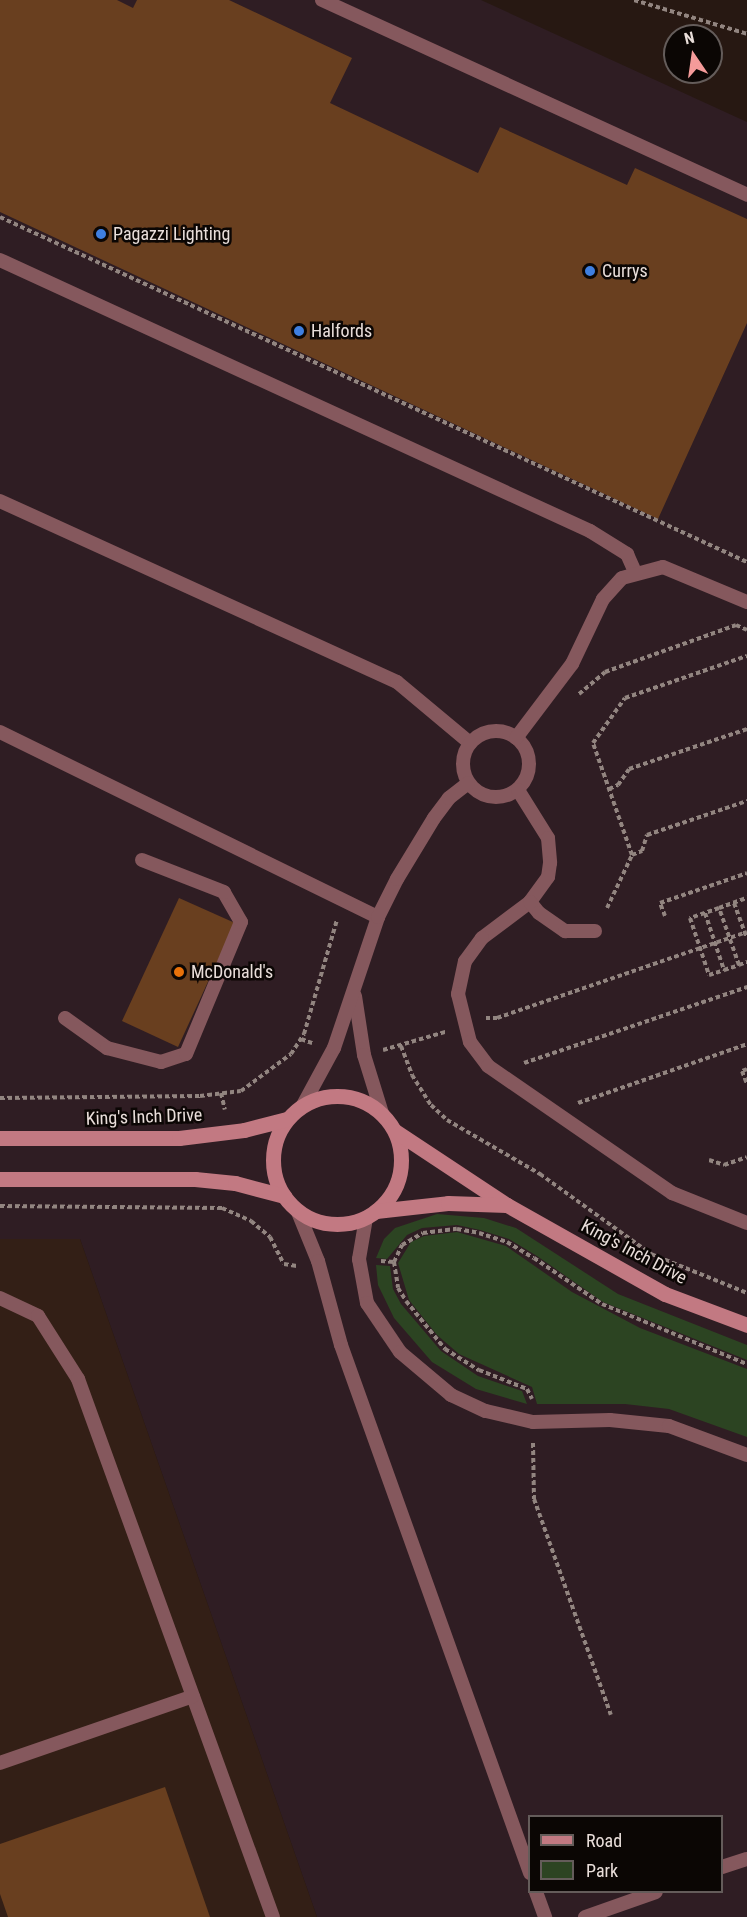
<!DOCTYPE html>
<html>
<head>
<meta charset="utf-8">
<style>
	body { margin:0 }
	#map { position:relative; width:747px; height:1917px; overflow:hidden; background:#271812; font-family:"Roboto Condensed",sans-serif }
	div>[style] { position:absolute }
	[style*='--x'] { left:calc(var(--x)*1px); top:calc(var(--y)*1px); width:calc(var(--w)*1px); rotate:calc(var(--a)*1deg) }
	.commercial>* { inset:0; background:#2f1d23 }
	.built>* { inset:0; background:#331f16 }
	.green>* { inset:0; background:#2c4422 }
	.building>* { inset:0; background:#693f1f }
	.path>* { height:4px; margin-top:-2px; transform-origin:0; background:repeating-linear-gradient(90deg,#928580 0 4.5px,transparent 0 7.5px) }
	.lane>* { height:14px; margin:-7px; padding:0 7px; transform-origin:7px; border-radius:7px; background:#85585d }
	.lane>.ring { margin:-7px; padding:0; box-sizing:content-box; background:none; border:14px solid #85585d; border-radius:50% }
	.secondary>* { height:15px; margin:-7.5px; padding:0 7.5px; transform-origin:7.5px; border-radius:7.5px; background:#c27982 }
	.secondary>.ring { margin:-7.5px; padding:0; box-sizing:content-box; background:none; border:15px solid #c27982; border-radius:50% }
	.dots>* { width:16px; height:16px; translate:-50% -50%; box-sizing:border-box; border:3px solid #0b0604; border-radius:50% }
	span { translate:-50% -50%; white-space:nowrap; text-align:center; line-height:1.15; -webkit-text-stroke:5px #0b0604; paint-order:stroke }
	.poi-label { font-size:18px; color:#e9deda }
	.left { translate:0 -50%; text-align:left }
	.street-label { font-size:18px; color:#e9deda }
	.legend { position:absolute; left:528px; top:1815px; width:195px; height:78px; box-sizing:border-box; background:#0b0604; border:2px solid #645c5a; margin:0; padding:8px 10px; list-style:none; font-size:18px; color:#e9deda }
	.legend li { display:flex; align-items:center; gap:12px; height:30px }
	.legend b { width:30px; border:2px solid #645c5a }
	.north { position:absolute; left:663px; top:24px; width:60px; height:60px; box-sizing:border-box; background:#0b0604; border:2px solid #645c5a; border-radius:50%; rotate:347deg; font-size:16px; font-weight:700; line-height:24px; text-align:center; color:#e9deda }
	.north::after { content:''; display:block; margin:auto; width:21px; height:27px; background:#f59b9a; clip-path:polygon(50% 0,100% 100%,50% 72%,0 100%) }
</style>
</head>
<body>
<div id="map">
	<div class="commercial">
		<div style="clip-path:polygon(evenodd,0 0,481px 0,747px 122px,747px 1917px,317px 1917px,80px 1239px,0 1239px,0 0,530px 1816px,722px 1816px,722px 1892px,530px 1892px,530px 1816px)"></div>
	</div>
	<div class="built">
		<div style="clip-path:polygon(0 1239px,80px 1239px,317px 1917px,0 1917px)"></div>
	</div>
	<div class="green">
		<div style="clip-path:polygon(437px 1214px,484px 1218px,516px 1228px,618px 1294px,747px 1345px,747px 1360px,603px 1302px,537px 1256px,509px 1239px,480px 1230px,457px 1225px,422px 1228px,407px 1235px,387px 1259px,376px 1258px,384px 1239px,395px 1228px)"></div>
		<div style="clip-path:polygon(457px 1232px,506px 1246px,572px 1292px,640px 1328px,747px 1369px,747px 1437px,669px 1409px,625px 1404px,537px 1404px,532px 1387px,459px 1354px,437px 1335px,409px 1300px,398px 1263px,411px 1242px,424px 1236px)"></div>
		<div style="clip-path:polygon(376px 1265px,390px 1266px,393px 1289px,401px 1304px,441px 1351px,478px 1376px,522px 1391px,527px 1404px,476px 1389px,432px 1362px,394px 1318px,378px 1285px)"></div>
	</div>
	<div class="building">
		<div style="clip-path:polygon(0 0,117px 0,133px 8px,137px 0,229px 0,352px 58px,330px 103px,478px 173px,500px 127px,627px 185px,635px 168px,747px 219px,747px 323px,658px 519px,0 212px)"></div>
		<div style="clip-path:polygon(179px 898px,235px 923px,178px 1047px,122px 1021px)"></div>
		<div style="clip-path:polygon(165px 1787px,210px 1917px,8px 1917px,0 1894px,0 1844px)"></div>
	</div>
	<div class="path">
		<div style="--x:634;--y:0;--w:118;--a:16.7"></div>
		<div style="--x:0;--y:217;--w:823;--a:24.79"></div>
		<div style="--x:579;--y:694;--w:34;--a:-40"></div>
		<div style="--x:605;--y:672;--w:139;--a:-19.7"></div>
		<div style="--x:736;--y:625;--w:12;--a:24"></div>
		<div style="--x:609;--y:789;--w:10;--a:-24"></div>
		<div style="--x:618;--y:785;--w:19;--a:-55"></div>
		<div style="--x:629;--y:769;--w:125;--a:-18.7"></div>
		<div style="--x:632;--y:855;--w:11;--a:-22"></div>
		<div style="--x:642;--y:851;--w:17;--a:-73"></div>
		<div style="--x:647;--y:835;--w:106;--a:-18.8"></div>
		<div style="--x:734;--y:903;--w:37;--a:70"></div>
		<div style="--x:607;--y:908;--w:59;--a:-64.7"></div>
		<div style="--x:632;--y:855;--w:119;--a:-109.2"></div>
		<div style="--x:593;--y:743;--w:55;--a:-54.6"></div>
		<div style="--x:625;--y:698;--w:129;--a:-19"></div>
		<div style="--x:719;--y:908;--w:30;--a:-20"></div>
		<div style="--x:705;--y:913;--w:60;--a:71.6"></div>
		<div style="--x:724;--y:970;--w:16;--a:-18"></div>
		<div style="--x:739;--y:965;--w:60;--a:-109.3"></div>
		<div style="--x:719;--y:908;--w:31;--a:161"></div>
		<div style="--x:690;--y:918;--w:60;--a:71.6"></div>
		<div style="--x:709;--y:975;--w:16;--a:-18"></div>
		<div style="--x:665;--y:916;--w:14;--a:-111"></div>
		<div style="--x:660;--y:903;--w:92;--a:-19"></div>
		<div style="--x:739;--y:965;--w:9;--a:-21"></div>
		<div style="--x:486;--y:1018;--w:11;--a:0"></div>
		<div style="--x:497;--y:1018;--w:264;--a:-19"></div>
		<div style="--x:301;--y:1039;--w:12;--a:20"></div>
		<div style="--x:401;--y:1046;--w:31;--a:69"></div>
		<div style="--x:412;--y:1075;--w:36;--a:58"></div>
		<div style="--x:431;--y:1105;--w:22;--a:43"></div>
		<div style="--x:447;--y:1120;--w:108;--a:30.1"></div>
		<div style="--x:540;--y:1174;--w:137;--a:35.8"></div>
		<div style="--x:651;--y:1254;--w:104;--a:22.1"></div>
		<div style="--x:383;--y:1050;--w:65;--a:-16.2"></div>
		<div style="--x:524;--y:1063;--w:236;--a:-18.8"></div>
		<div style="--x:747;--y:1069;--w:5;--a:158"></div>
		<div style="--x:742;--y:1071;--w:14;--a:69"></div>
		<div style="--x:221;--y:1093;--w:17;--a:77"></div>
		<div style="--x:0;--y:1098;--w:200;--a:-0.6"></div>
		<div style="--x:200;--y:1096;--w:41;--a:-7"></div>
		<div style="--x:241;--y:1091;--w:62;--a:-36.5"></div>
		<div style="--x:291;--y:1054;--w:24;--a:-57"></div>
		<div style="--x:304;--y:1034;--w:119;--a:-73.9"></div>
		<div style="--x:578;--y:1103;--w:179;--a:-19.2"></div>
		<div style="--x:709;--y:1160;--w:16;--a:18"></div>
		<div style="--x:724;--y:1165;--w:24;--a:-19"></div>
		<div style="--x:0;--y:1206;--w:222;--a:0.5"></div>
		<div style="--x:222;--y:1208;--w:32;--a:24"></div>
		<div style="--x:251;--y:1221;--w:25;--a:40"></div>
		<div style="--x:270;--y:1237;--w:30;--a:63"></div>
		<div style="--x:284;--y:1264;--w:13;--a:9"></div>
		<div style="--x:381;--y:1261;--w:13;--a:4"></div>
		<div style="--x:394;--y:1262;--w:26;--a:81"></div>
		<div style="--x:398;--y:1288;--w:15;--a:58"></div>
		<div style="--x:406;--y:1301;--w:62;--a:50.9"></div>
		<div style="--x:445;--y:1349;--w:40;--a:32"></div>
		<div style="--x:479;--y:1370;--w:52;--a:21.6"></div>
		<div style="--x:527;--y:1389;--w:11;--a:63"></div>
		<div style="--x:394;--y:1262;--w:19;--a:-65"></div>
		<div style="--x:402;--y:1245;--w:24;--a:-30"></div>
		<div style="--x:423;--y:1233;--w:34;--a:-7"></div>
		<div style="--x:457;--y:1229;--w:22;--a:10"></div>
		<div style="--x:479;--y:1233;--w:29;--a:18"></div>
		<div style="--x:507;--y:1242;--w:31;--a:31"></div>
		<div style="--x:534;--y:1258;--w:82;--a:34.1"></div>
		<div style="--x:602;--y:1304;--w:157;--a:22.5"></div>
		<div style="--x:533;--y:1443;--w:56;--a:89"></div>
		<div style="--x:534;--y:1499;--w:229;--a:70.4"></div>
	</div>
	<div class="lane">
		<div style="--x:322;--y:0;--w:468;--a:24.6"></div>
		<div style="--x:0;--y:260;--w:649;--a:24.67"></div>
		<div style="--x:590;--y:531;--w:44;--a:31.9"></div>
		<div style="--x:627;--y:554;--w:20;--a:66"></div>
		<div style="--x:0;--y:501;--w:436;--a:24.5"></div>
		<div style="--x:397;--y:682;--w:95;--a:39.9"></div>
		<div class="ring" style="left:463px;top:731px;width:52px;height:52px"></div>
		<div style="--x:0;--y:732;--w:421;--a:26.1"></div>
		<div style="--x:516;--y:738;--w:93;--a:-52.9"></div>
		<div style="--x:572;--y:664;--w:72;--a:-64.5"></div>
		<div style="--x:603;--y:599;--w:28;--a:-48"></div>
		<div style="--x:622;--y:578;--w:42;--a:-15"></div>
		<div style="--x:663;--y:567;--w:91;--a:22.6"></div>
		<div style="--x:518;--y:790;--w:57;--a:58"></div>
		<div style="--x:548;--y:838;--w:25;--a:85"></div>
		<div style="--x:550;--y:863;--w:14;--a:98"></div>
		<div style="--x:548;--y:877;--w:31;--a:126"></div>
		<div style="--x:530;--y:902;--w:60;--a:143.1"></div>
		<div style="--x:482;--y:938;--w:29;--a:126"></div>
		<div style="--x:465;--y:961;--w:34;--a:102"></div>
		<div style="--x:458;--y:994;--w:49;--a:76"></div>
		<div style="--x:470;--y:1042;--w:30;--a:53"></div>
		<div style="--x:488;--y:1066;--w:224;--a:34.6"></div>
		<div style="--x:672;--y:1193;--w:81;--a:21.8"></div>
		<div style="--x:530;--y:902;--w:14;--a:51"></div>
		<div style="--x:539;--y:913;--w:32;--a:35"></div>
		<div style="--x:565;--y:931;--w:30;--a:0"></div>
		<div style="--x:355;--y:996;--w:60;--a:81.3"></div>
		<div style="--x:364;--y:1055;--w:61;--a:72.8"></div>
		<div style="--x:65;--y:1018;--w:52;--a:35.5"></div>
		<div style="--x:107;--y:1048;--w:56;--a:14.5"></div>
		<div style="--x:161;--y:1062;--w:26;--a:-18"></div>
		<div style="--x:186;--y:1054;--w:143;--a:-67.4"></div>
		<div style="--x:241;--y:922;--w:34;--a:-120"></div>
		<div style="--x:224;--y:892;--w:88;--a:-158.7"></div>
		<div style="--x:303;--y:1105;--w:65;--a:-61.5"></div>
		<div style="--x:334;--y:1048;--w:138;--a:-71.4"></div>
		<div style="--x:378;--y:917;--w:42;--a:-63.4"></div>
		<div style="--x:397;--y:879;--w:71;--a:-58.8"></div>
		<div style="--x:434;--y:818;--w:25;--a:-53"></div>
		<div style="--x:449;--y:798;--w:24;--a:-38"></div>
		<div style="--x:298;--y:1212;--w:53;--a:67.8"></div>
		<div style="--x:318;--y:1261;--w:87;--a:74.7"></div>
		<div style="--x:341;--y:1345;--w:561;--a:70.3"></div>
		<div style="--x:366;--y:1218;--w:42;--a:99.7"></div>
		<div style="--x:359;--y:1259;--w:45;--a:79.7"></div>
		<div style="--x:367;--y:1303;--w:59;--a:56"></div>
		<div style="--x:400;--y:1352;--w:67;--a:40.1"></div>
		<div style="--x:451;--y:1395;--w:38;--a:25"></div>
		<div style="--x:486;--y:1411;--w:48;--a:13.2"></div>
		<div style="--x:533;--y:1422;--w:77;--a:-1.5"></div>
		<div style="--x:610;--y:1420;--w:59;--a:5.8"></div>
		<div style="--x:669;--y:1426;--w:83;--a:20.4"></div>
		<div style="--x:0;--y:1298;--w:42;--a:25.3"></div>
		<div style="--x:38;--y:1316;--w:75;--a:57.6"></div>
		<div style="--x:78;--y:1379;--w:572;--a:70.08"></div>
		<div style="--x:0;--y:1763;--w:204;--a:-19.1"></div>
		<div style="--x:722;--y:1867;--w:26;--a:-18"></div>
		<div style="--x:536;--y:1892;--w:27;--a:70"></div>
		<div style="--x:585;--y:1917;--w:75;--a:-19.4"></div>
	</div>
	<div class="secondary">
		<div class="ring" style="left:273px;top:1096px;width:113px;height:113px"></div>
		<div style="--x:395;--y:1131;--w:134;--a:33.5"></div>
		<div style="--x:507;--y:1205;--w:181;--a:29.4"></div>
		<div style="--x:665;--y:1294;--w:88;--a:20.7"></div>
		<div style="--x:0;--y:1138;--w:179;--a:0"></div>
		<div style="--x:179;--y:1138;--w:65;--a:-7"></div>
		<div style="--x:244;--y:1130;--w:44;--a:-14.3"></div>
		<div style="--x:0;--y:1179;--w:195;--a:0"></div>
		<div style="--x:195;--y:1179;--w:40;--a:5.7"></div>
		<div style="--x:235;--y:1183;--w:51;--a:14.9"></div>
		<div style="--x:376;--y:1211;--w:72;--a:-6.3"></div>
		<div style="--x:448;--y:1203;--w:59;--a:1.9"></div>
	</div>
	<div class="dots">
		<div style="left:101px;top:234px;background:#3f7fe0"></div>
		<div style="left:590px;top:271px;background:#3f7fe0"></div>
		<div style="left:299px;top:331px;background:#3f7fe0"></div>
		<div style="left:179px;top:972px;background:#e8710a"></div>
	</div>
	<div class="poi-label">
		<span class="left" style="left:113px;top:234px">Pagazzi Lighting</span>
		<span class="left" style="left:602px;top:271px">Currys</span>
		<span class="left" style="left:311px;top:331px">Halfords</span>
		<span class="left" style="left:191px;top:972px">McDonald's</span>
	</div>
	<div class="street-label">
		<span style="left:144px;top:1117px;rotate:-2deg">King's Inch Drive</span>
		<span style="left:634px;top:1252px;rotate:28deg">King's Inch Drive</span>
	</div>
	<ul class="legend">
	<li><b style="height:8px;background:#c27982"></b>Road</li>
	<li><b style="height:16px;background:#2c4422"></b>Park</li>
	</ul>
	<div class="north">N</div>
</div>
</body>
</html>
